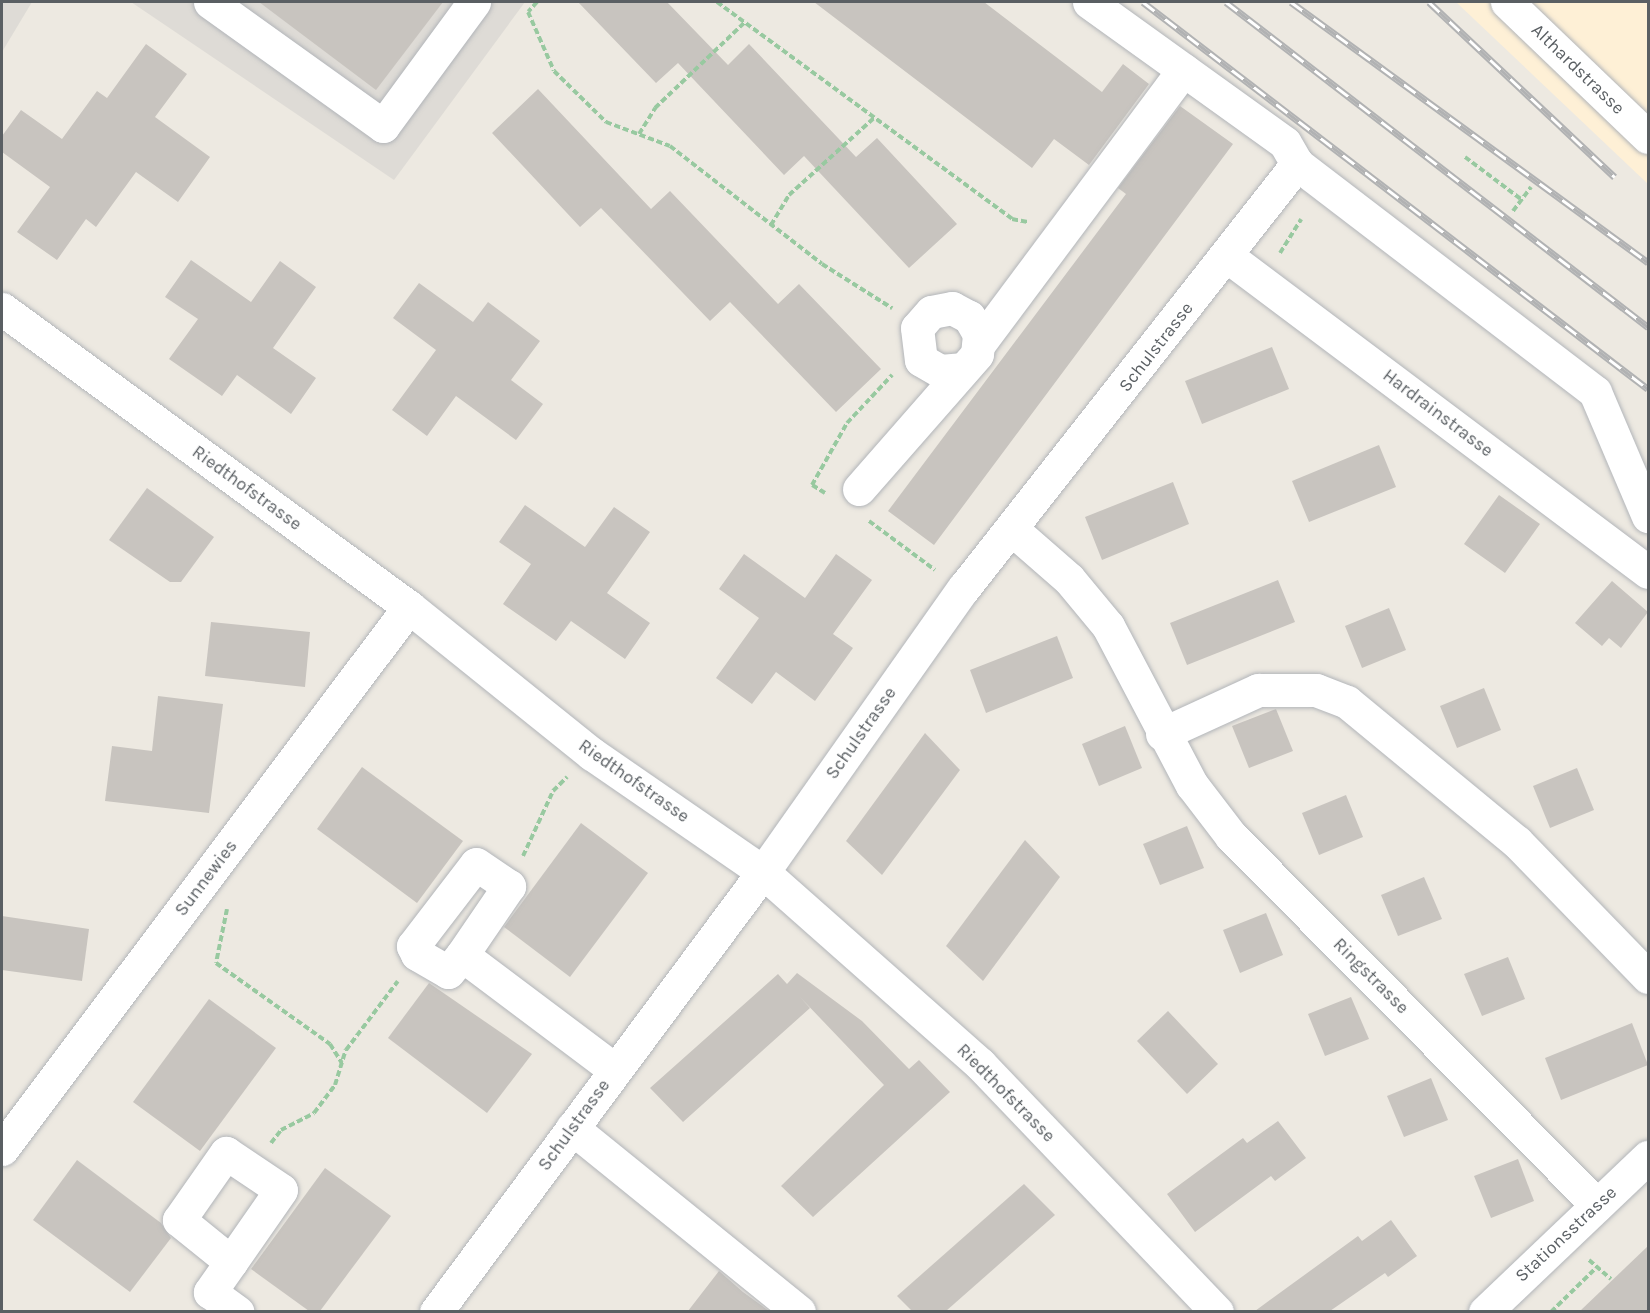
<!DOCTYPE html>
<html>
<head>
<meta charset="utf-8">
<style>
	body { margin:0 }
	#map { position:relative; width:1650px; height:1313px; overflow:hidden; background:#ede9e1; font-family:Karla,sans-serif }
	div>[style] { position:absolute }
	[style*='--x'] { left:calc(var(--x)*1px); top:calc(var(--y)*1px); width:calc(var(--w)*1px); rotate:calc(var(--a)*1deg) }
	.commercial>* { inset:0; background:#fef0d6 }
	.industrial>* { inset:0; background:#dedbd6 }
	.building>* { inset:0; background:#c8c4bf }
	.path>* { height:4px; margin-top:-2px; transform-origin:0; background:repeating-linear-gradient(90deg,#98c9a0 0 6px,transparent 0 9px) }
	.roads { filter:drop-shadow(0 0 2px #b2b5b9) drop-shadow(0 0 2px #b2b5b9) }
	.minor>* { height:33px; margin:-16.5px; padding:0 16.5px; transform-origin:16.5px; border-radius:16.5px; background:#fff }
	.rail>* { height:7px; margin-top:-3.5px; transform-origin:0; background:repeating-linear-gradient(90deg,#fff 0 14px,#b1b2b3 0 28px); box-sizing:border-box; border-block:2px solid #b1b2b3 }
	span { translate:-50% -50%; white-space:nowrap; text-align:center; line-height:1.15; -webkit-text-stroke:6px #fff; paint-order:stroke }
	.street-label { font-size:18px; color:#5a5f63 }
	.frame { position:absolute; inset:0; border:3px solid #5a5f63; pointer-events:none }
</style>
</head>
<body>
<div id="map">
	<div class="commercial">
		<div style="clip-path:polygon(1456px 2px,1648px 2px,1648px 184px)"></div>
	</div>
	<div class="industrial">
		<div style="clip-path:polygon(2px 2px,32px 2px,2px 52px)"></div>
		<div style="clip-path:polygon(131px 2px,525px 2px,394px 180px)"></div>
	</div>
	<div class="building">
		<div style="clip-path:polygon(259px 2px,443px 2px,376px 90px)"></div>
		<div style="clip-path:polygon(578px 2px,667px 2px,728px 65px,749px 44px,856px 157px,877px 138px,957px 224px,909px 268px,804px 156px,784px 175px,678px 63px,656px 83px)"></div>
		<div style="clip-path:polygon(814px 2px,984px 2px,1102px 92px,1123px 64px,1149px 84px,1089px 165px,1054px 139px,1032px 168px)"></div>
		<div style="clip-path:polygon(146px 44px,187px 74px,155px 117px,210px 157px,178px 202px,136px 172px,96px 227px,86px 219px,57px 260px,17px 232px,50px 187px,2px 152px,2px 136px,21px 110px,62px 139px,97px 91px,107px 98px)"></div>
		<div style="clip-path:polygon(538px 89px,651px 209px,670px 191px,778px 304px,799px 284px,881px 369px,836px 412px,730px 302px,710px 321px,601px 208px,580px 227px,492px 133px)"></div>
		<div style="clip-path:polygon(1180px 106px,1233px 144px,934px 545px,888px 511px,1126px 194px,1118px 188px)"></div>
		<div style="clip-path:polygon(191px 260px,251px 302px,280px 261px,316px 287px,273px 348px,316px 378px,291px 414px,237px 375px,222px 396px,169px 359px,198px 319px,165px 297px)"></div>
		<div style="clip-path:polygon(419px 283px,473px 322px,488px 302px,540px 341px,511px 380px,543px 404px,516px 440px,456px 396px,427px 436px,392px 410px,436px 350px,393px 318px)"></div>
		<div style="clip-path:polygon(1272px 347px,1289px 389px,1202px 424px,1185px 381px)"></div>
		<div style="clip-path:polygon(1379px 445px,1396px 487px,1309px 522px,1292px 481px)"></div>
		<div style="clip-path:polygon(1173px 482px,1189px 524px,1102px 560px,1085px 517px)"></div>
		<div style="clip-path:polygon(147px 488px,214px 537px,181px 582px,170px 582px,109px 540px)"></div>
		<div style="clip-path:polygon(1499px 495px,1540px 524px,1505px 573px,1464px 544px)"></div>
		<div style="clip-path:polygon(525px 505px,585px 547px,614px 507px,650px 532px,607px 593px,650px 623px,625px 659px,571px 621px,556px 641px,503px 604px,531px 564px,499px 542px)"></div>
		<div style="clip-path:polygon(744px 554px,805px 598px,836px 554px,872px 580px,833px 634px,853px 648px,815px 701px,776px 672px,752px 704px,716px 678px,759px 618px,719px 589px)"></div>
		<div style="clip-path:polygon(1278px 580px,1295px 622px,1187px 665px,1170px 623px)"></div>
		<div style="clip-path:polygon(1612px 581px,1648px 612px,1621px 648px,1609px 638px,1602px 646px,1575px 623px)"></div>
		<div style="clip-path:polygon(1389px 608px,1406px 650px,1362px 668px,1345px 626px)"></div>
		<div style="clip-path:polygon(211px 622px,310px 632px,305px 687px,205px 676px)"></div>
		<div style="clip-path:polygon(1057px 636px,1073px 678px,986px 713px,970px 670px)"></div>
		<div style="clip-path:polygon(1484px 688px,1501px 730px,1457px 748px,1440px 706px)"></div>
		<div style="clip-path:polygon(158px 696px,223px 704px,209px 813px,105px 801px,112px 746px,152px 751px)"></div>
		<div style="clip-path:polygon(1276px 709px,1293px 751px,1249px 768px,1232px 726px)"></div>
		<div style="clip-path:polygon(1125px 726px,1142px 768px,1099px 786px,1082px 744px)"></div>
		<div style="clip-path:polygon(925px 733px,960px 770px,882px 875px,846px 841px)"></div>
		<div style="clip-path:polygon(362px 767px,463px 841px,417px 903px,317px 829px)"></div>
		<div style="clip-path:polygon(1577px 768px,1594px 810px,1550px 828px,1533px 786px)"></div>
		<div style="clip-path:polygon(1346px 795px,1363px 837px,1319px 855px,1302px 813px)"></div>
		<div style="clip-path:polygon(581px 823px,648px 873px,570px 977px,504px 927px)"></div>
		<div style="clip-path:polygon(1187px 826px,1204px 868px,1160px 885px,1143px 844px)"></div>
		<div style="clip-path:polygon(1025px 840px,1060px 877px,983px 981px,946px 946px)"></div>
		<div style="clip-path:polygon(1424px 877px,1442px 919px,1398px 936px,1381px 895px)"></div>
		<div style="clip-path:polygon(1266px 913px,1283px 955px,1240px 973px,1223px 930px)"></div>
		<div style="clip-path:polygon(2px 916px,89px 929px,82px 981px,2px 970px)"></div>
		<div style="clip-path:polygon(1508px 957px,1525px 999px,1482px 1016px,1464px 974px)"></div>
		<div style="clip-path:polygon(797px 973px,862px 1021px,909px 1069px,919px 1060px,950px 1092px,813px 1217px,781px 1186px,884px 1085px,800px 997px,810px 1008px,683px 1122px,650px 1088px,778px 974px,787px 984px)"></div>
		<div style="clip-path:polygon(429px 983px,532px 1054px,487px 1113px,388px 1038px)"></div>
		<div style="clip-path:polygon(1351px 997px,1369px 1039px,1325px 1056px,1308px 1014px)"></div>
		<div style="clip-path:polygon(209px 999px,276px 1048px,200px 1151px,133px 1102px)"></div>
		<div style="clip-path:polygon(1168px 1011px,1218px 1064px,1187px 1094px,1137px 1041px)"></div>
		<div style="clip-path:polygon(1632px 1023px,1648px 1065px,1561px 1100px,1545px 1058px)"></div>
		<div style="clip-path:polygon(1431px 1078px,1448px 1120px,1404px 1137px,1387px 1096px)"></div>
		<div style="clip-path:polygon(1278px 1121px,1306px 1158px,1275px 1181px,1271px 1176px,1195px 1232px,1167px 1194px,1243px 1138px,1247px 1143px)"></div>
		<div style="clip-path:polygon(1518px 1159px,1534px 1201px,1491px 1218px,1474px 1176px)"></div>
		<div style="clip-path:polygon(77px 1160px,161px 1223px,171px 1238px,130px 1292px,33px 1220px)"></div>
		<div style="clip-path:polygon(325px 1168px,391px 1216px,320px 1311px,309px 1311px,251px 1269px)"></div>
		<div style="clip-path:polygon(1024px 1184px,1055px 1215px,946px 1311px,912px 1311px,897px 1296px)"></div>
		<div style="clip-path:polygon(1391px 1220px,1417px 1256px,1388px 1277px,1385px 1273px,1330px 1311px,1255px 1311px,1358px 1236px,1362px 1241px)"></div>
		<div style="clip-path:polygon(1648px 1246px,1648px 1311px,1580px 1311px)"></div>
		<div style="clip-path:polygon(719px 1271px,743px 1292px,769px 1311px,688px 1311px)"></div>
	</div>
	<div class="path">
		<div style="--x:537;--y:2;--w:13;--a:132"></div>
		<div style="--x:528;--y:12;--w:64;--a:66.2"></div>
		<div style="--x:554;--y:71;--w:73;--a:44.4"></div>
		<div style="--x:606;--y:122;--w:68;--a:20.6"></div>
		<div style="--x:670;--y:146;--w:192;--a:37.8"></div>
		<div style="--x:822;--y:264;--w:83;--a:32.2"></div>
		<div style="--x:717;--y:2;--w:366;--a:36.3"></div>
		<div style="--x:1012;--y:219;--w:16;--a:11"></div>
		<div style="--x:639;--y:134;--w:31;--a:-58"></div>
		<div style="--x:655;--y:108;--w:124;--a:-43.7"></div>
		<div style="--x:1465;--y:157;--w:70;--a:36.9"></div>
		<div style="--x:1513;--y:211;--w:30;--a:-53"></div>
		<div style="--x:771;--y:225;--w:35;--a:-59"></div>
		<div style="--x:789;--y:195;--w:115;--a:-42.2"></div>
		<div style="--x:1280;--y:253;--w:40;--a:-58"></div>
		<div style="--x:825;--y:493;--w:15;--a:-148"></div>
		<div style="--x:812;--y:485;--w:71;--a:-60.6"></div>
		<div style="--x:847;--y:423;--w:66;--a:-46.8"></div>
		<div style="--x:869;--y:521;--w:82;--a:36.6"></div>
		<div style="--x:523;--y:856;--w:72;--a:-65.2"></div>
		<div style="--x:553;--y:791;--w:20;--a:-45"></div>
		<div style="--x:227;--y:909;--w:55;--a:101.5"></div>
		<div style="--x:216;--y:963;--w:140;--a:35.4"></div>
		<div style="--x:330;--y:1044;--w:22;--a:58"></div>
		<div style="--x:271;--y:1143;--w:16;--a:-52"></div>
		<div style="--x:281;--y:1130;--w:37;--a:-27"></div>
		<div style="--x:314;--y:1113;--w:35;--a:-53"></div>
		<div style="--x:335;--y:1085;--w:37;--a:-73"></div>
		<div style="--x:346;--y:1050;--w:86;--a:-53"></div>
		<div style="--x:1589;--y:1260;--w:29;--a:41"></div>
		<div style="--x:1551;--y:1312;--w:64;--a:-44.4"></div>
	</div>
	<div class="roads">
		<div class="minor">
			<div style="--x:210;--y:2;--w:213;--a:35.6"></div>
			<div style="--x:383;--y:126;--w:154;--a:-53.7"></div>
			<div style="--x:1089;--y:2;--w:241;--a:35.7"></div>
			<div style="--x:1285;--y:143;--w:24;--a:60"></div>
			<div style="--x:1297;--y:164;--w:375;--a:37.4"></div>
			<div style="--x:1595;--y:392;--w:135;--a:66.9"></div>
			<div style="--x:1507;--y:2;--w:195;--a:43.8"></div>
			<div style="--x:1227;--y:256;--w:526;--a:36.89"></div>
			<div style="--x:2;--y:309;--w:504;--a:36.21"></div>
			<div style="--x:409;--y:607;--w:235;--a:38.8"></div>
			<div style="--x:592;--y:754;--w:208;--a:34.6"></div>
			<div style="--x:763;--y:872;--w:290;--a:41.5"></div>
			<div style="--x:980;--y:1064;--w:343;--a:46.3"></div>
			<div style="--x:979;--y:344;--w:342;--a:-53.3"></div>
			<div style="--x:859;--y:489;--w:179;--a:-48.8"></div>
			<div style="--x:977;--y:354;--w:20;--a:-84"></div>
			<div style="--x:979;--y:334;--w:20;--a:-120"></div>
			<div style="--x:969;--y:317;--w:19;--a:-152"></div>
			<div style="--x:952;--y:308;--w:21;--a:169"></div>
			<div style="--x:931;--y:312;--w:21;--a:131"></div>
			<div style="--x:917;--y:328;--w:32;--a:83"></div>
			<div style="--x:921;--y:360;--w:22;--a:30"></div>
			<div style="--x:940;--y:371;--w:21;--a:-5"></div>
			<div style="--x:1014;--y:531;--w:73;--a:41.1"></div>
			<div style="--x:1069;--y:579;--w:61;--a:50.3"></div>
			<div style="--x:1108;--y:626;--w:180;--a:62.2"></div>
			<div style="--x:1192;--y:785;--w:64;--a:52.6"></div>
			<div style="--x:1231;--y:836;--w:520;--a:45.23"></div>
			<div style="--x:1162;--y:734;--w:106;--a:-24.6"></div>
			<div style="--x:1258;--y:690;--w:58;--a:0"></div>
			<div style="--x:1316;--y:690;--w:33;--a:21"></div>
			<div style="--x:1347;--y:702;--w:220;--a:39.5"></div>
			<div style="--x:1517;--y:842;--w:188;--a:45.9"></div>
			<div style="--x:462;--y:955;--w:22;--a:129"></div>
			<div style="--x:448;--y:972;--w:36;--a:-150"></div>
			<div style="--x:417;--y:954;--w:9;--a:-117"></div>
			<div style="--x:413;--y:946;--w:103;--a:-52.5"></div>
			<div style="--x:476;--y:864;--w:40;--a:34"></div>
			<div style="--x:509;--y:886;--w:83;--a:124.3"></div>
			<div style="--x:462;--y:955;--w:191;--a:36.9"></div>
			<div style="--x:572;--y:1128;--w:292;--a:39"></div>
			<div style="--x:2;--y:1149;--w:678;--a:-53.1"></div>
			<div style="--x:231;--y:1262;--w:67;--a:-141.1"></div>
			<div style="--x:179;--y:1220;--w:82;--a:-55"></div>
			<div style="--x:226;--y:1153;--w:66;--a:33.9"></div>
			<div style="--x:281;--y:1190;--w:88;--a:124.8"></div>
			<div style="--x:231;--y:1262;--w:37;--a:125"></div>
			<div style="--x:210;--y:1292;--w:34;--a:36"></div>
			<div style="--x:436;--y:1312;--w:548;--a:-53.38"></div>
			<div style="--x:763;--y:872;--w:347;--a:-54.8"></div>
			<div style="--x:963;--y:589;--w:541;--a:-51.84"></div>
			<div style="--x:1485;--y:1312;--w:225;--a:-43.6"></div>
		</div>
	</div>
	<div class="rail">
		<div style="--x:1143;--y:2;--w:636;--a:37.46"></div>
		<div style="--x:1226;--y:2;--w:533;--a:37.6"></div>
		<div style="--x:1291;--y:2;--w:442;--a:36.1"></div>
		<div style="--x:1429;--y:2;--w:255;--a:43.3"></div>
	</div>
	<div class="street-label">
		<span style="left:1578px;top:69px;rotate:44deg">Althardstrasse</span>
		<span style="left:1156px;top:347px;rotate:-52deg">Schulstrasse</span>
		<span style="left:1438px;top:413px;rotate:37deg">Hardrainstrasse</span>
		<span style="left:247px;top:488px;rotate:36deg">Riedthofstrasse</span>
		<span style="left:861px;top:733px;rotate:-55deg">Schulstrasse</span>
		<span style="left:634px;top:781px;rotate:35deg">Riedthofstrasse</span>
		<span style="left:206px;top:878px;rotate:-53deg">Sunnewies</span>
		<span style="left:1371px;top:976px;rotate:45deg">Ringstrasse</span>
		<span style="left:1006px;top:1093px;rotate:45deg">Riedthofstrasse</span>
		<span style="left:574px;top:1125px;rotate:-54deg">Schulstrasse</span>
		<span style="left:1566px;top:1234px;rotate:-43deg">Stationsstrasse</span>
	</div>
	<div class="frame"></div>
</div>
</body>
</html>
